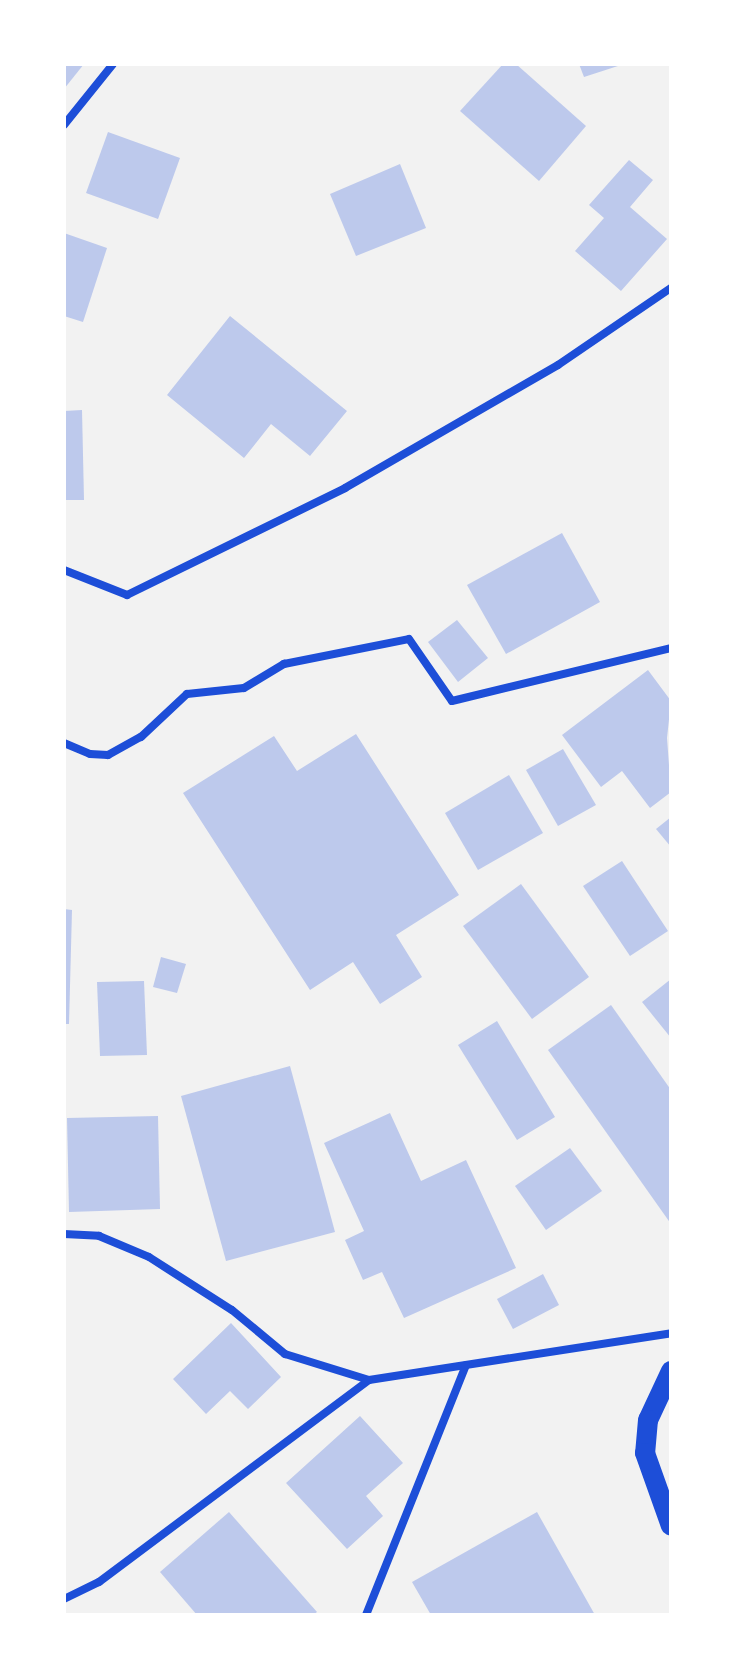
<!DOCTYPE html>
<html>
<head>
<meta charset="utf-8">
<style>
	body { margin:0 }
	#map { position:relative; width:735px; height:1679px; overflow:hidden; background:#f2f2f2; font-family:Georgia,serif }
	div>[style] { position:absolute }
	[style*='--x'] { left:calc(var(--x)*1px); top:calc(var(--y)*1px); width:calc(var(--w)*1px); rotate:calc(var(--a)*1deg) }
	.building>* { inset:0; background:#bdc9ec }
	.minor>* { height:8px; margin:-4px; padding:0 4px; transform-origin:4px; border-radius:4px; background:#1d4ed8 }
	.primary>* { height:20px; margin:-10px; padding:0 10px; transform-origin:10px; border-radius:10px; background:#1d4ed8 }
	span { translate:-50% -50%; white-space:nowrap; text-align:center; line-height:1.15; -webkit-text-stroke:8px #fff; paint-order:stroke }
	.frame { position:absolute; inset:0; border:66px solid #fff; pointer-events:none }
</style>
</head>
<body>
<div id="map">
	<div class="building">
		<div style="clip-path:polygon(64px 64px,84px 64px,64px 89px)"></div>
		<div style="clip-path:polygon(503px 64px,516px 64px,586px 126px,539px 181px,460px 111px)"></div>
		<div style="clip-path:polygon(579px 64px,621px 64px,621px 65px,584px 77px)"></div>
		<div style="clip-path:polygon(108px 132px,180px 158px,158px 219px,86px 193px)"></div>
		<div style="clip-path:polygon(629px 160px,653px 180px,630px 207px,667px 239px,621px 291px,575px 251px,604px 218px,589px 205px)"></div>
		<div style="clip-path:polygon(400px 164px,426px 228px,356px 256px,330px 194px)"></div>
		<div style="clip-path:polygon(64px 233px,107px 248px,83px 322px,64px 316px)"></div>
		<div style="clip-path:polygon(230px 316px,347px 411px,310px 456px,271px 424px,244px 458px,167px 395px)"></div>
		<div style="clip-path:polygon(82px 410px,84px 500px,64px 500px,64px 411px)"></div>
		<div style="clip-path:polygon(562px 533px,600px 602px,506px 654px,467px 585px)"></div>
		<div style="clip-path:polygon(457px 620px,488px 658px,458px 682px,428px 642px)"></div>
		<div style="clip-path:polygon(648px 670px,671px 701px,667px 738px,671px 792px,650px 808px,622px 771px,601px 787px,562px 735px)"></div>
		<div style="clip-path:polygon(356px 734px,459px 895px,396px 935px,422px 977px,380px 1004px,353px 962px,310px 990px,183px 793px,274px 736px,297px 771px)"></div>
		<div style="clip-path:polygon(563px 749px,596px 805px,558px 826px,526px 770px)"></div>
		<div style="clip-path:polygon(509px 775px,543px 833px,478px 870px,445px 813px)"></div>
		<div style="clip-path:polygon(671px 817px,671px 847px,656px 829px)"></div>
		<div style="clip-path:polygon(622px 861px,668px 931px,630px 956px,583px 886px)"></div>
		<div style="clip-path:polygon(521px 884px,589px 977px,532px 1019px,463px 926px)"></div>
		<div style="clip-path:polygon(64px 909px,72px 910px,69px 1024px,64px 1024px)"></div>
		<div style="clip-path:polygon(161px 957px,186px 964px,177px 993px,153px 987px)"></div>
		<div style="clip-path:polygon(671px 979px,671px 1038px,642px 1002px)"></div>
		<div style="clip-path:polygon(144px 981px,147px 1055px,100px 1056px,97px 982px)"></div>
		<div style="clip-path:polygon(611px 1005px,671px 1090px,671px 1224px,548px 1050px)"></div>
		<div style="clip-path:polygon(497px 1021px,555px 1117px,517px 1140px,458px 1045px)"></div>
		<div style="clip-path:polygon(290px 1066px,335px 1232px,226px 1261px,181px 1096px)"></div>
		<div style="clip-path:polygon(390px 1113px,421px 1181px,466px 1160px,516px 1268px,404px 1318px,382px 1272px,363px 1280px,345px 1240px,364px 1231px,324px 1143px)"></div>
		<div style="clip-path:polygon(158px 1116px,160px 1209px,69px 1212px,67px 1118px)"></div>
		<div style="clip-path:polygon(570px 1148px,602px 1191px,546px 1230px,515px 1186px)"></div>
		<div style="clip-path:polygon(543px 1274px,559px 1305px,513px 1329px,497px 1299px)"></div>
		<div style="clip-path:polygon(231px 1323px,281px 1377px,248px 1409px,230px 1391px,206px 1414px,173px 1379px)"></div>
		<div style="clip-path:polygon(360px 1416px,403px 1463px,366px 1496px,383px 1516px,347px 1549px,286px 1483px)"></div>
		<div style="clip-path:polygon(229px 1512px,317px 1612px,313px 1615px,197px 1615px,160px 1572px)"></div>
		<div style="clip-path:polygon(537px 1512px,595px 1615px,431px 1615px,412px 1582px)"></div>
	</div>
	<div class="minor">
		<div style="--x:64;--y:125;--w:78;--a:-51.2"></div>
		<div style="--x:64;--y:570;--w:68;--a:21.6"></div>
		<div style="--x:127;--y:595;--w:243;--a:-26.1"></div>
		<div style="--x:345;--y:488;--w:246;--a:-30"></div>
		<div style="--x:558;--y:365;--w:137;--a:-34.3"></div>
		<div style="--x:64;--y:743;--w:28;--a:23"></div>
		<div style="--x:90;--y:754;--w:18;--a:3"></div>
		<div style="--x:108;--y:755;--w:38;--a:-29"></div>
		<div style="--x:141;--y:737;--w:63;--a:-43.1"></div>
		<div style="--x:187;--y:694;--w:57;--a:-6"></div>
		<div style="--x:244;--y:688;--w:47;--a:-31"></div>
		<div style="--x:284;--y:664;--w:127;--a:-11.3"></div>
		<div style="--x:409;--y:639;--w:75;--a:55.3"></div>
		<div style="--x:452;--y:701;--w:225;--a:-13.6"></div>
		<div style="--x:64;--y:1234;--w:35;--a:3"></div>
		<div style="--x:99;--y:1236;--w:54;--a:22.8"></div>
		<div style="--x:149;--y:1257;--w:98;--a:32.6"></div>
		<div style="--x:232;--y:1310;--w:69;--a:39.7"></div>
		<div style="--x:285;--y:1354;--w:88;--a:17.2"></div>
		<div style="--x:369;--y:1380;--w:306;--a:-8.8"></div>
		<div style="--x:64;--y:1599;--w:39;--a:-26"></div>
		<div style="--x:99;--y:1582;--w:337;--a:-36.8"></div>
		<div style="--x:366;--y:1615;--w:269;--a:-68.2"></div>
	</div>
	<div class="primary">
		<div style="--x:671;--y:1371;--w:54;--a:115.1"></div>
		<div style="--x:648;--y:1420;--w:33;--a:95"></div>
		<div style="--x:645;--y:1453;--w:77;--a:70.4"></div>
	</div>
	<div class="frame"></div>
</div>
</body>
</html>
